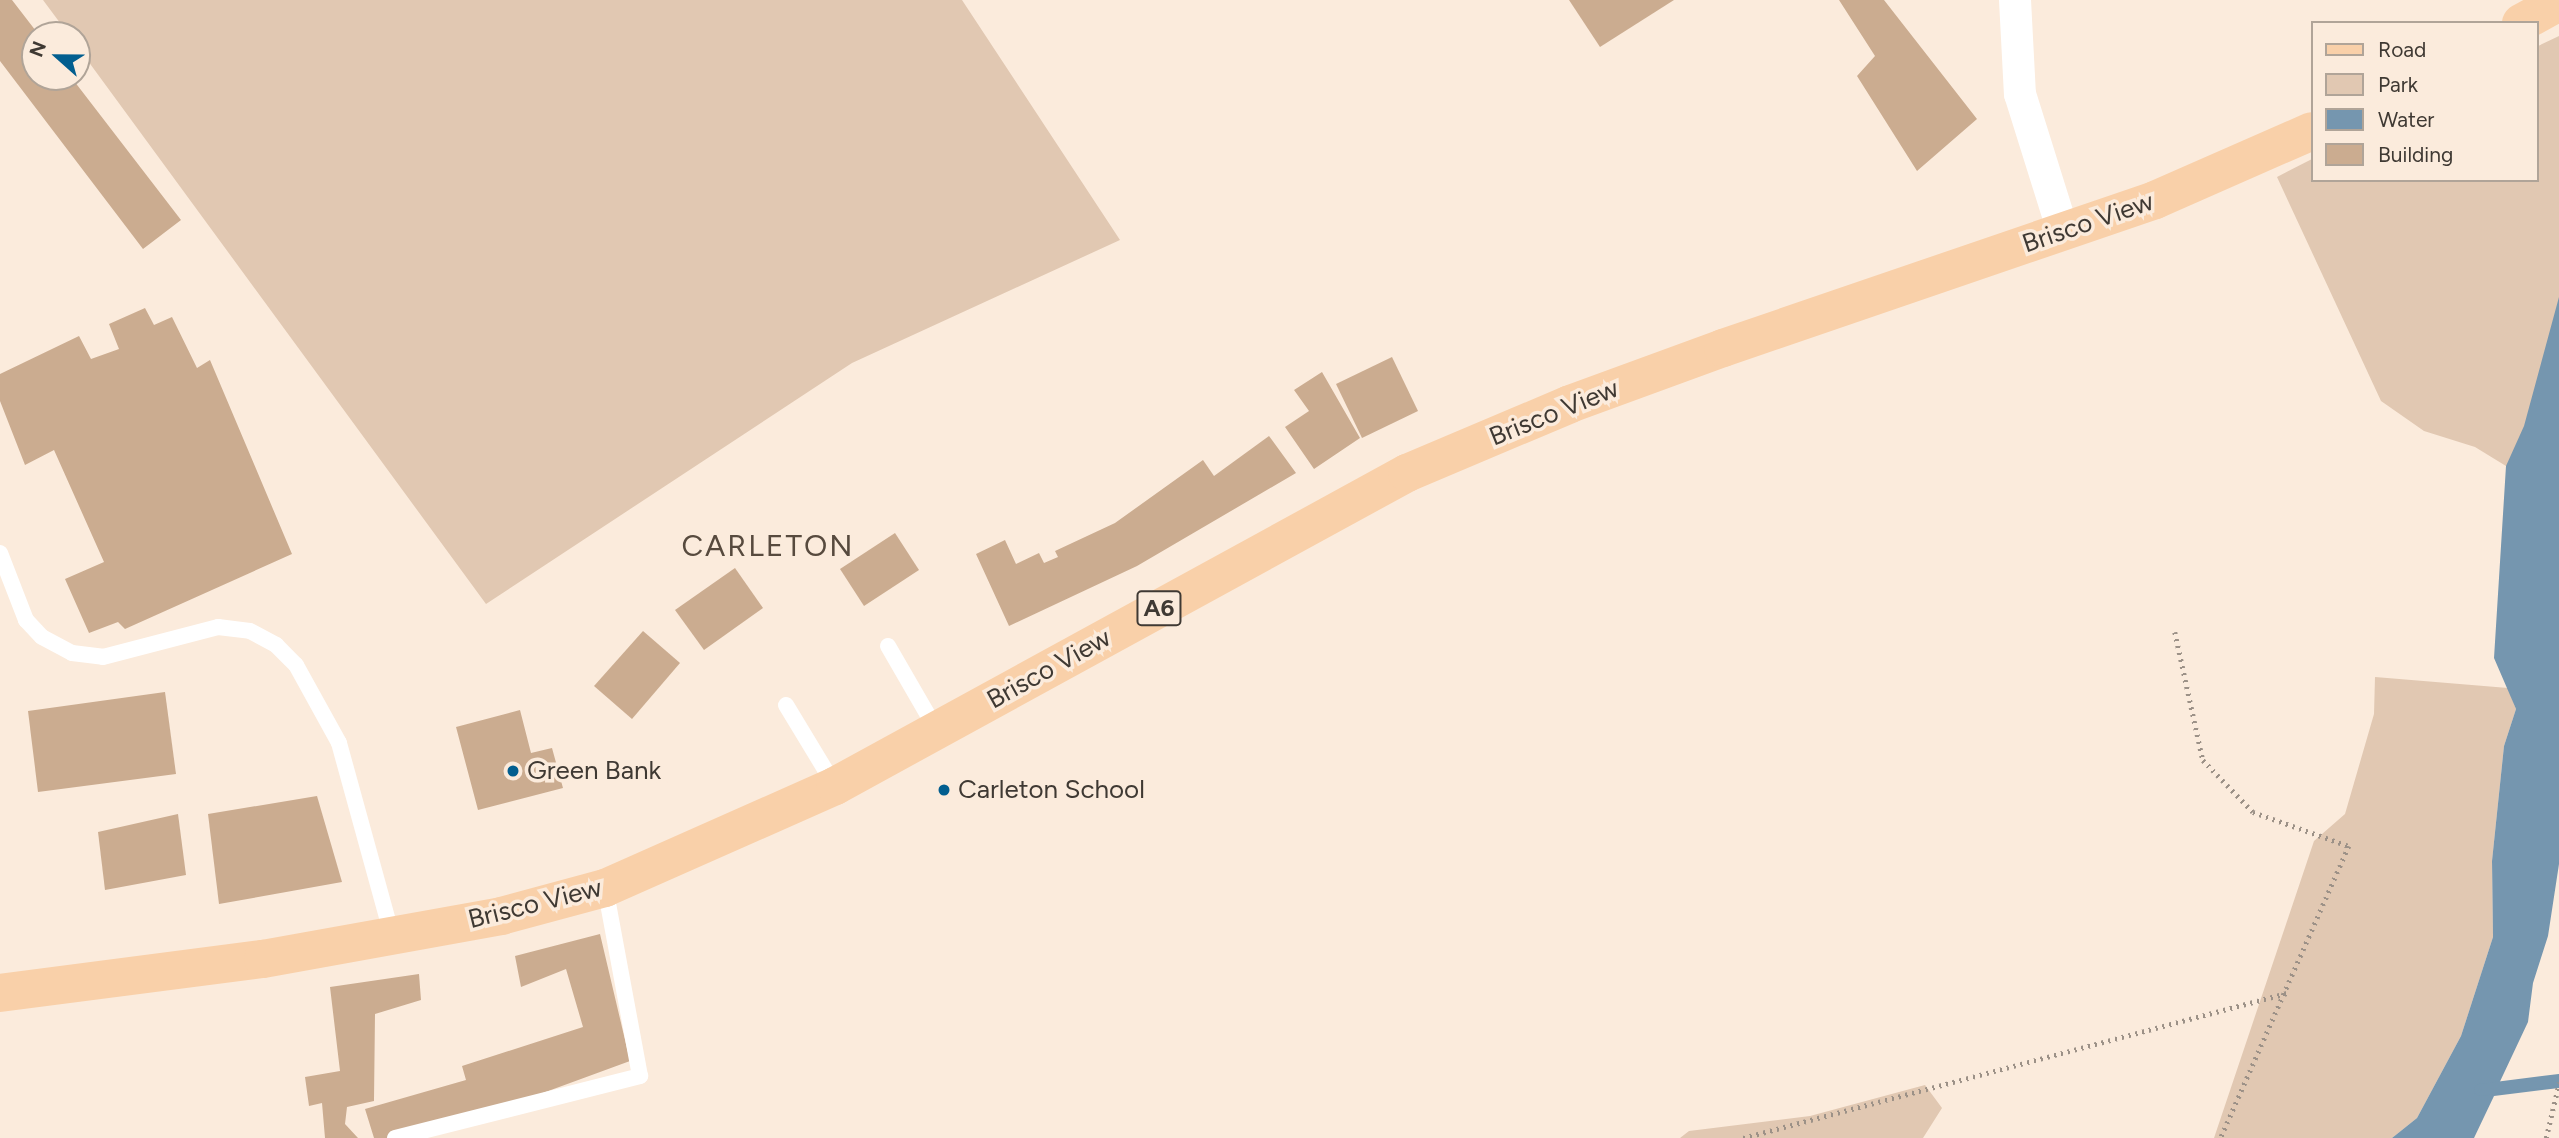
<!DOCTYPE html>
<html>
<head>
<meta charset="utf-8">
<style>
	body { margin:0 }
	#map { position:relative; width:2559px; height:1138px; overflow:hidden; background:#fbebdc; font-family:Figtree,sans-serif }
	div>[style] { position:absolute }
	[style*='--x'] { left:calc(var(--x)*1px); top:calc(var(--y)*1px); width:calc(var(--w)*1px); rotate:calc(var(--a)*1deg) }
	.green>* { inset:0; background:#e1c8b2 }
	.water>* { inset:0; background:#7596af }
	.stream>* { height:12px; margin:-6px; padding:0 6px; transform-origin:6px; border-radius:6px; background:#7596af }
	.building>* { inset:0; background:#cbac90 }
	.path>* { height:4.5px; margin-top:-2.25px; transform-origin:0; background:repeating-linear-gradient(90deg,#9c9187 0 2px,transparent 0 7px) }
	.lane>* { height:16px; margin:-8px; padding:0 8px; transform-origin:8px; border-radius:8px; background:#fff }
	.street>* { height:32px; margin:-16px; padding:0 16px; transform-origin:16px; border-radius:16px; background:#fff }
	.primary>* { height:38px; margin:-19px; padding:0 19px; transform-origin:19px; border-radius:19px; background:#f9d0a9 }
	.dots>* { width:19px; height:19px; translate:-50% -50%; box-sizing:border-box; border:4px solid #fbebdc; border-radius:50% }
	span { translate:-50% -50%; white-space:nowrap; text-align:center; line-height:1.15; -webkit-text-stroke:7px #fbebdc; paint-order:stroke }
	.shield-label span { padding:2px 5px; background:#fbebdc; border:2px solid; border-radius:5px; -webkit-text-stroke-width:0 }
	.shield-label { font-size:24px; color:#3f3933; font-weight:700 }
	.street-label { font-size:26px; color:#3f3933 }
	.poi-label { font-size:26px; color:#3f3933 }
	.left { translate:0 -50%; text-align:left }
	.quarter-label { font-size:30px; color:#574a3e; letter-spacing:2px }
	.legend { position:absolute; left:2311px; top:21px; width:228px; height:161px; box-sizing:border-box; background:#fbebdc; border:2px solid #b0a498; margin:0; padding:9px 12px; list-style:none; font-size:21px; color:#3f3933 }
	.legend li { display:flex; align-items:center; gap:14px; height:35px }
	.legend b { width:35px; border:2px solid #b0a498 }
	.north { position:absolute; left:21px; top:21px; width:70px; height:70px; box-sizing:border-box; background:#fbebdc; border:2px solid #b0a498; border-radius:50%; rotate:291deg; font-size:19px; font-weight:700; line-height:28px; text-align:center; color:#3f3933 }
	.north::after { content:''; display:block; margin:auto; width:24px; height:32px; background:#025e8f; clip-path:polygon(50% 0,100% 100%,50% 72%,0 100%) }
</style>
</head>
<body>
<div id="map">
	<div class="green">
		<div style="clip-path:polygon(43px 0,962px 0,1120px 240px,852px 363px,486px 604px,77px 46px,77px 35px,69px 35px)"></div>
		<div style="clip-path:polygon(2559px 36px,2559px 519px,2523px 500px,2506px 466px,2475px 447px,2424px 431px,2381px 401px,2277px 177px,2312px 159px,2312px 180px,2536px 180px,2536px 47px)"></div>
		<div style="clip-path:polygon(2375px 677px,2508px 688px,2516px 709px,2504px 746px,2492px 861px,2493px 937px,2461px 1036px,2417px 1118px,2392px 1138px,2214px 1138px,2314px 841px,2345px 814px,2374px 714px)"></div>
		<div style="clip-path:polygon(1925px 1085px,1942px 1108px,1923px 1138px,1680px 1138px,1689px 1131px,1810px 1116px)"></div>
	</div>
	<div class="water">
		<div style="clip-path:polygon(2559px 297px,2559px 864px,2548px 936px,2533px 983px,2528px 1022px,2496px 1090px,2559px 1080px,2559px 1088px,2494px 1096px,2474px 1138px,2392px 1138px,2417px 1118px,2461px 1036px,2493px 937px,2492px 861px,2504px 746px,2516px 709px,2494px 658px,2506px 466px,2524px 426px)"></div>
	</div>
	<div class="stream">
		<div style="--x:2480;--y:1090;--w:80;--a:-7.2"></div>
	</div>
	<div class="building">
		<div style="clip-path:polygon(0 0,12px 0,39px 35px,35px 35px,35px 77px,71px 77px,181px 220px,143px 249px,0 61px)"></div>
		<div style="clip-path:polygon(1569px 0,1674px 0,1600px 47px)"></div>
		<div style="clip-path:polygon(1839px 0,1884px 0,1977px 119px,1917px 171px,1857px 76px,1875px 56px)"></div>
		<div style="clip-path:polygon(145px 308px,154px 325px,172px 317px,197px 368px,210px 360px,292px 554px,125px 629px,118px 622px,89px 633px,65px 579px,104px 562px,54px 450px,25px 465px,0 401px,0 374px,79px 336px,91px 359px,119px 349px,109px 324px)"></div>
		<div style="clip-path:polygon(1392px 357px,1418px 411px,1362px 438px,1336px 384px)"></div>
		<div style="clip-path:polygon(1322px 372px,1360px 438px,1314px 469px,1285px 427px,1309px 411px,1294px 390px)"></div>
		<div style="clip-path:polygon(1269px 436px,1296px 473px,1137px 566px,1009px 626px,976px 554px,1005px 540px,1016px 564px,1039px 553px,1044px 563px,1058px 557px,1055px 551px,1115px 523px,1203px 460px,1214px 476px)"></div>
		<div style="clip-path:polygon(895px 533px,919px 570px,864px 606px,840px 569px)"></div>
		<div style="clip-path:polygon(735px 568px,763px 608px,704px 650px,675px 610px)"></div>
		<div style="clip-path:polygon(643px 631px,680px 663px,632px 719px,594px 686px)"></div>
		<div style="clip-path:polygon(165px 692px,176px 774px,38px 792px,28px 711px)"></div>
		<div style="clip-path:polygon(520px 710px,531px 753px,552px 748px,563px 788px,478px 810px,456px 727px)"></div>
		<div style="clip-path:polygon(317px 796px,342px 882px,219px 904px,208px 814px)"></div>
		<div style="clip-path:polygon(178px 814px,186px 875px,105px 890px,98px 832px)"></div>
		<div style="clip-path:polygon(600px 934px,630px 1061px,420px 1138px,374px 1138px,365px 1109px,466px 1080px,462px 1066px,583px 1027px,566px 969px,521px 987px,515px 956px)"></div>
		<div style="clip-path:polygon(419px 974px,421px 1000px,375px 1014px,374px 1101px,347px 1107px,345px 1124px,358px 1138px,325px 1138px,322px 1103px,309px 1106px,305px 1077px,340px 1071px,330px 987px)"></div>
	</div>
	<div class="path">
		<div style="--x:2175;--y:632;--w:131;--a:77.7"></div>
		<div style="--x:2203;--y:760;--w:72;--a:46.1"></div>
		<div style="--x:2253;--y:812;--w:102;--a:19.5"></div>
		<div style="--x:2349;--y:846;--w:319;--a:113.7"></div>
		<div style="--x:1743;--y:1138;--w:563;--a:-14.92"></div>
		<div style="--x:2546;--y:1138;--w:57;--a:-76.7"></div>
	</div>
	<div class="lane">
		<div style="--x:0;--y:553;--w:72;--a:68.8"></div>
		<div style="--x:26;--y:620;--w:23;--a:47"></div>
		<div style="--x:42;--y:637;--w:34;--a:28"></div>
		<div style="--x:72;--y:653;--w:31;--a:7"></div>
		<div style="--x:103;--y:657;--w:119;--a:-14.6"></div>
		<div style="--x:218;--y:627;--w:32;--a:7"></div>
		<div style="--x:250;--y:631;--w:30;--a:28"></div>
		<div style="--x:276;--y:645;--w:28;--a:45"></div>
		<div style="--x:296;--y:665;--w:89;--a:61.1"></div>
		<div style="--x:339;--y:743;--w:200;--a:74.6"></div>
		<div style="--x:888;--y:646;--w:98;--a:60"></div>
		<div style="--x:786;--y:705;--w:95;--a:58.8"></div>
		<div style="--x:395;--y:1138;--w:253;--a:-14.2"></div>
		<div style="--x:640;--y:1076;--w:191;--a:-100.5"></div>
	</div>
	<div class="street">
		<div style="--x:2015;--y:0;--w:94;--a:87"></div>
		<div style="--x:2020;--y:94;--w:144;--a:72.6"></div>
	</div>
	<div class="primary">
		<div style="--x:2521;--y:23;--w:43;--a:-28.9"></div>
		<div style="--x:0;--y:993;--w:265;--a:-7.4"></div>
		<div style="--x:263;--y:959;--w:242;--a:-10.2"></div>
		<div style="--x:501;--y:916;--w:108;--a:-15.1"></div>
		<div style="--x:605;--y:888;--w:252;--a:-23.9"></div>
		<div style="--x:835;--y:786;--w:652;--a:-28.69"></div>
		<div style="--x:1407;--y:473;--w:177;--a:-22.9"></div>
		<div style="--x:1570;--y:404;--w:163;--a:-20.1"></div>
		<div style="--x:1723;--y:348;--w:457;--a:-18.9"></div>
		<div style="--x:2155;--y:200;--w:171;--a:-23.7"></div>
	</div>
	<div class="dots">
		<div style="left:513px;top:771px;background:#025e8f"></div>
		<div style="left:944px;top:790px;background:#025e8f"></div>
	</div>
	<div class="shield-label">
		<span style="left:1159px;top:608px">A6</span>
	</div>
	<div class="street-label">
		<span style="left:2088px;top:223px;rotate:-19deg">Brisco View</span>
		<span style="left:1554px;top:413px;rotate:-22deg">Brisco View</span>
		<span style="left:1049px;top:669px;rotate:-29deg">Brisco View</span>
		<span style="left:535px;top:904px;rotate:-14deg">Brisco View</span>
	</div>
	<div class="poi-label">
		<span class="left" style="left:527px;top:771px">Green Bank</span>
		<span class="left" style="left:958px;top:790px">Carleton School</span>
	</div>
	<div class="quarter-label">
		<span style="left:768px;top:546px">CARLETON</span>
	</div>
	<ul class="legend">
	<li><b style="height:9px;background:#f9d0a9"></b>Road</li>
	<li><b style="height:19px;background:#e1c8b2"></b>Park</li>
	<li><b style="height:19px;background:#7596af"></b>Water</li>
	<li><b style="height:19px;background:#cbac90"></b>Building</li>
	</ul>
	<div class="north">N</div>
</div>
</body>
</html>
